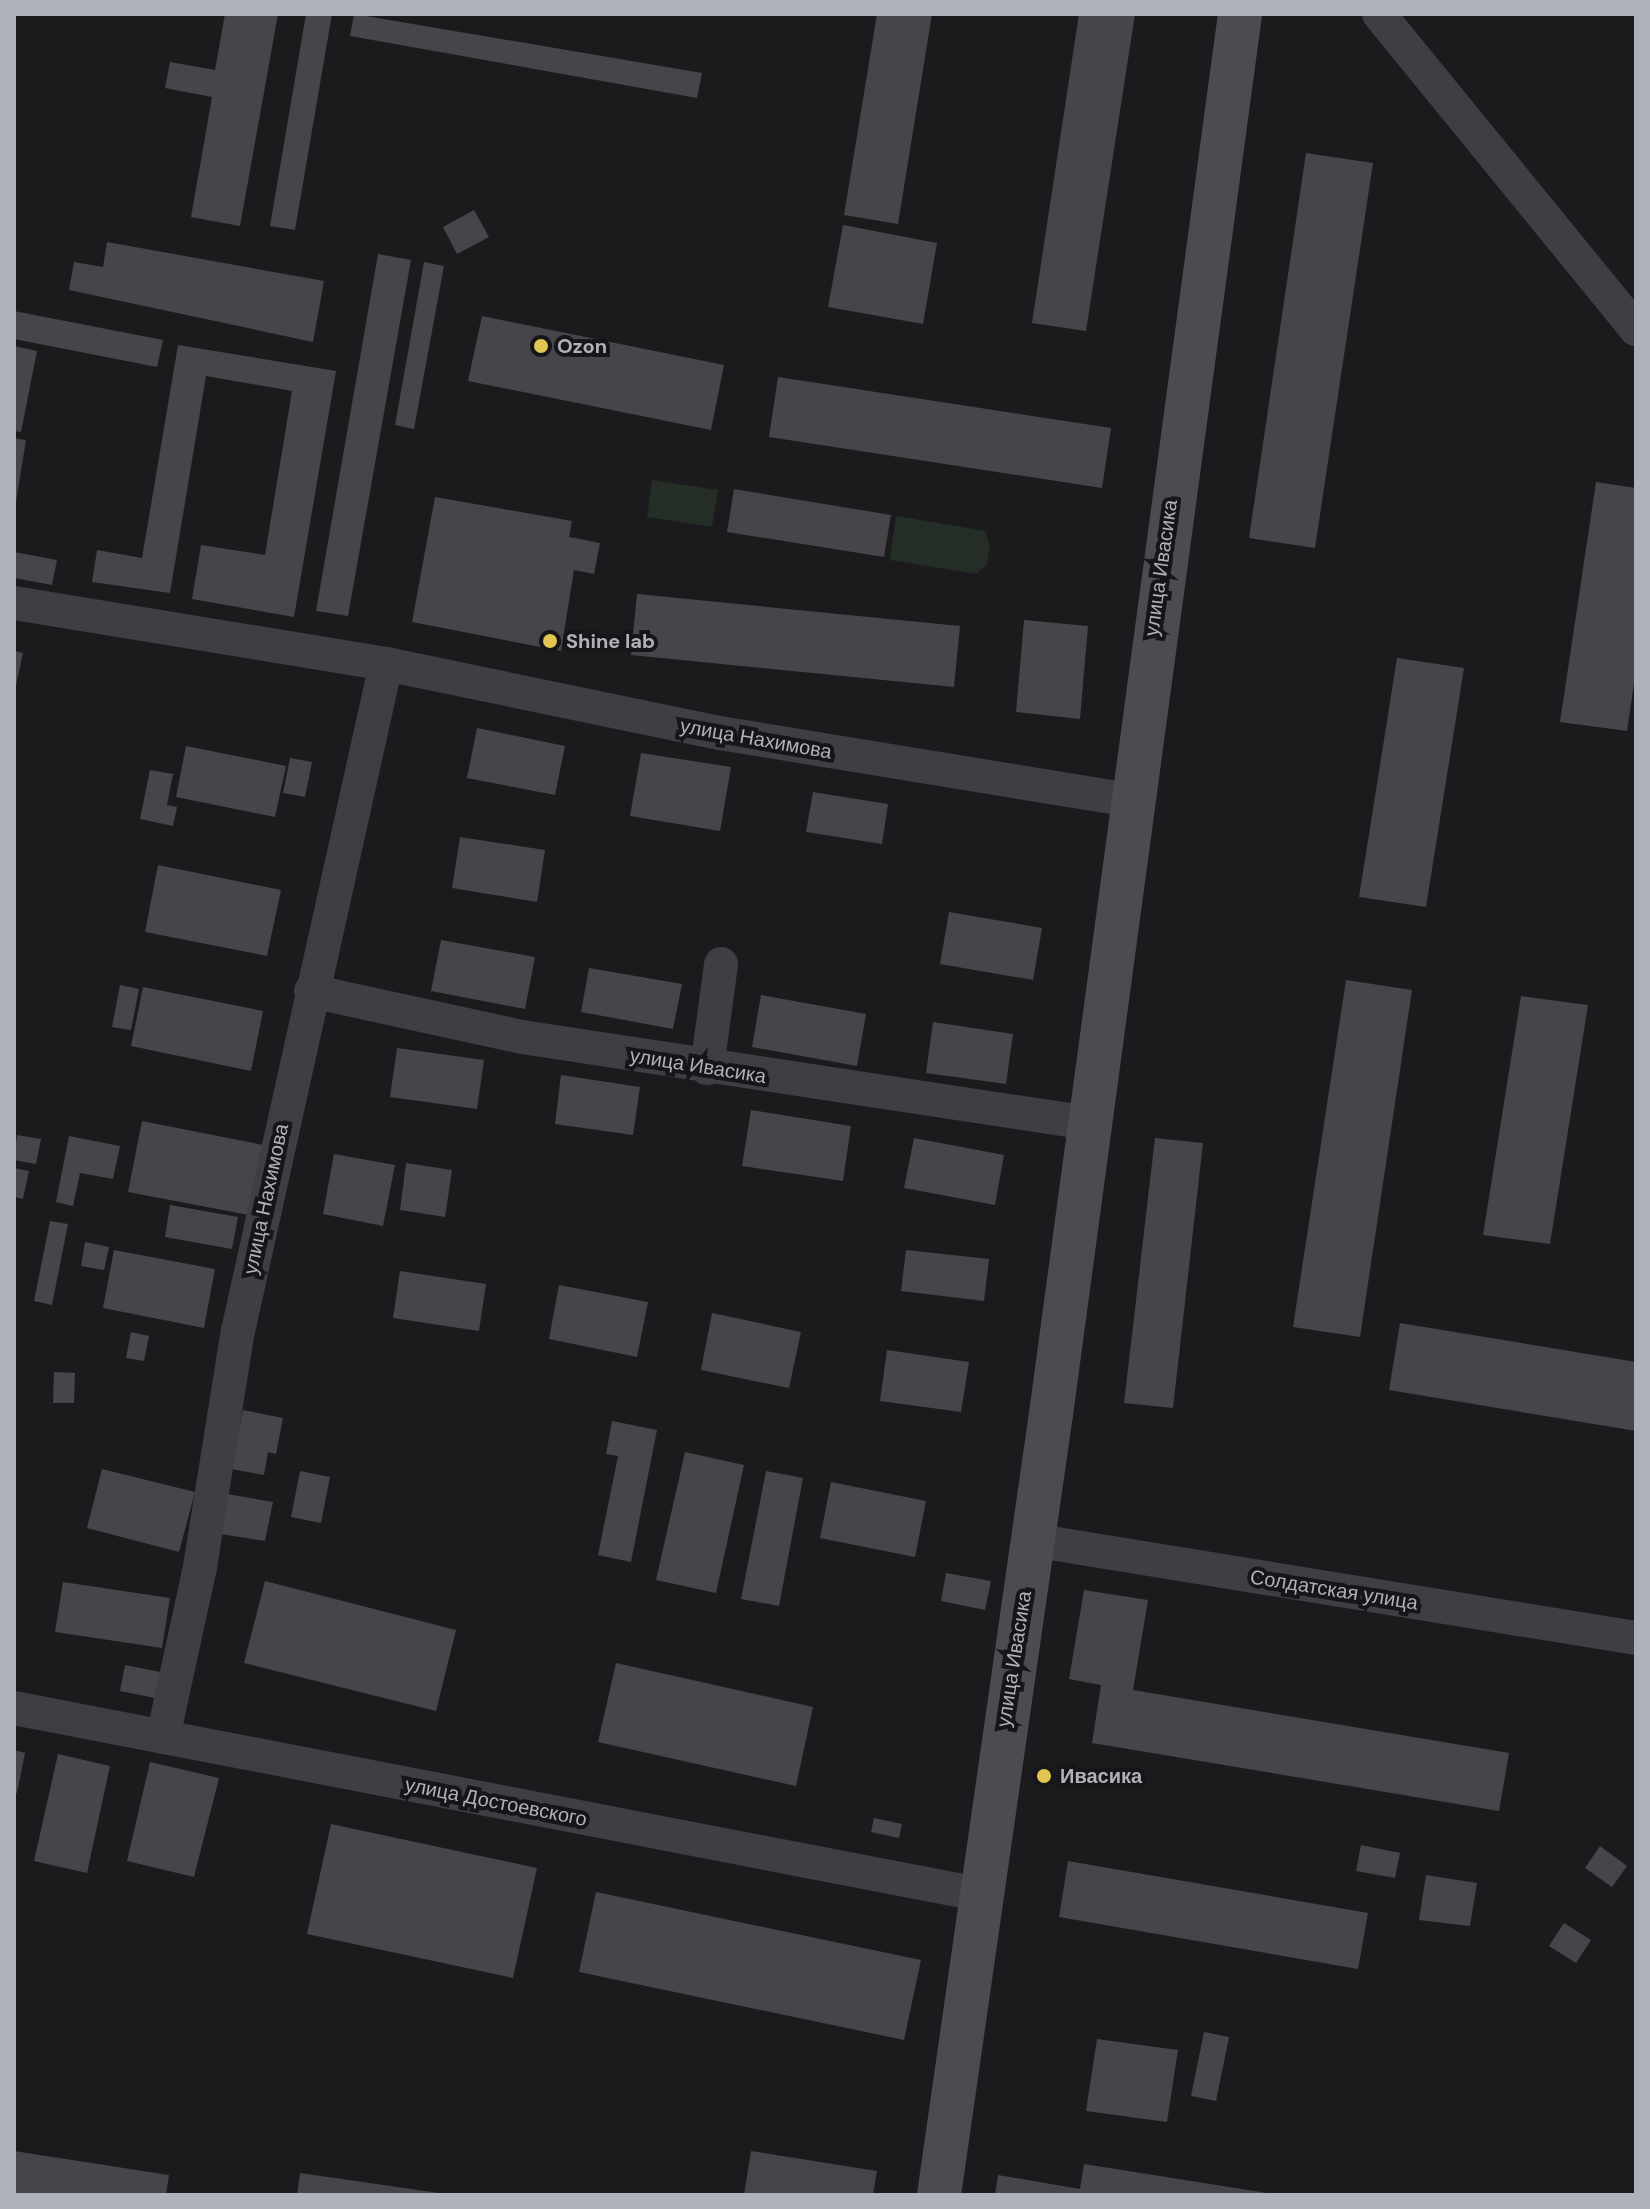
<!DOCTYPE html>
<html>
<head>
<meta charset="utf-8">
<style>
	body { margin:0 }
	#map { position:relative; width:1650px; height:2209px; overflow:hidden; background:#1b1b1d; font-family:"DM Sans",sans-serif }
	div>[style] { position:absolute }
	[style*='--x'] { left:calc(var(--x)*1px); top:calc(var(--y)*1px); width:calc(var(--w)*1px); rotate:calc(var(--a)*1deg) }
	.green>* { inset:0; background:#252d27 }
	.building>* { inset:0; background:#46464a }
	.street>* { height:34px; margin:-17px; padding:0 17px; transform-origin:17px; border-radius:17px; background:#3e3e44 }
	.secondary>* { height:44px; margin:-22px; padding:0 22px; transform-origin:22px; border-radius:22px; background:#4b4b51 }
	.dots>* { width:22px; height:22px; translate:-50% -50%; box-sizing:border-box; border:4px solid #161618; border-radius:50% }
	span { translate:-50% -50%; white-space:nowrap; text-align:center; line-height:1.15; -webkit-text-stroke:8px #161618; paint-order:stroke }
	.poi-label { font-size:20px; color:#afb1bb; font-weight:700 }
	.left { translate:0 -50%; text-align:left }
	.street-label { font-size:20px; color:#afb1bb }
	.frame { position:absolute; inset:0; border:16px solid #afb1bb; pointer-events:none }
</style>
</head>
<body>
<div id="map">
	<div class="green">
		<div style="clip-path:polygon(652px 480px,718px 490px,712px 527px,647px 517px)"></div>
		<div style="clip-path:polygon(896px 516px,985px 531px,990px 545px,987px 564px,976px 574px,890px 560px)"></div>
	</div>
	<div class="building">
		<div style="clip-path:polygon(225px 14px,278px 14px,240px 226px,191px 217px,212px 97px,165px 88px,170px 62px,215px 70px)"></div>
		<div style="clip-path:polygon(306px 14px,332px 14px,295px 230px,270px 226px)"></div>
		<div style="clip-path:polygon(354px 14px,702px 73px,697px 98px,350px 36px)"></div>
		<div style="clip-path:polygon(877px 14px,932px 14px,898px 224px,844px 215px)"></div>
		<div style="clip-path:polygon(1079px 14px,1135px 14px,1086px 331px,1032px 323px)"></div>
		<div style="clip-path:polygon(1306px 153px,1373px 163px,1315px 548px,1249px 538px)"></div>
		<div style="clip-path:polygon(474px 210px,489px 237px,457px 254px,443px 227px)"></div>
		<div style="clip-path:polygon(843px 225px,937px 243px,923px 324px,828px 307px)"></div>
		<div style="clip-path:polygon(107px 242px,324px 281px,313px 342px,69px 290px,74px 262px,103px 267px)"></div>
		<div style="clip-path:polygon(378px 254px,411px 260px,348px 616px,316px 611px)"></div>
		<div style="clip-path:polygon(424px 262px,444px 266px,414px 429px,395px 425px)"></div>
		<div style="clip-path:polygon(14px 311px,163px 340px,157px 367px,14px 339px)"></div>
		<div style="clip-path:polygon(482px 316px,724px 365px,711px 430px,468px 381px)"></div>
		<div style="clip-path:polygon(178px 345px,336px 371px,294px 617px,192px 599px,201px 545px,265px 555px,292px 391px,206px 376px,170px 593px,92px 582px,97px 550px,142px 558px)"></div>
		<div style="clip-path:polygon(14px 346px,37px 351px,21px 432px,14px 431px)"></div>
		<div style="clip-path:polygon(778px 377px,1111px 428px,1102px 488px,769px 437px)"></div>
		<div style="clip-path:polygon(14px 438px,26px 440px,16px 502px,14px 501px)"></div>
		<div style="clip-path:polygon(1596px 482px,1636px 488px,1636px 670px,1627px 731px,1560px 722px)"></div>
		<div style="clip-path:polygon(734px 489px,891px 515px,884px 557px,727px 532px)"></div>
		<div style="clip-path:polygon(435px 497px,572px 521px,569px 537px,600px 543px,594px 574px,574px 570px,561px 651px,412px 622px)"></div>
		<div style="clip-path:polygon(14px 552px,57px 560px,52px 585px,14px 578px)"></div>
		<div style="clip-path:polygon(637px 594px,960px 626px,954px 687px,631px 655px)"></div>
		<div style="clip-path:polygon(1024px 620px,1088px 626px,1080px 719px,1016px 712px)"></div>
		<div style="clip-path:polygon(14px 651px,23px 653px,15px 690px,14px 690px)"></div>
		<div style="clip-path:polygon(1397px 658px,1464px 668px,1426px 907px,1359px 897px)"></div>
		<div style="clip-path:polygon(477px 728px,565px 746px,555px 795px,467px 778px)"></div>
		<div style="clip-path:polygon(186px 746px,286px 766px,275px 817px,176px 797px)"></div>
		<div style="clip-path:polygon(641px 753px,731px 767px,720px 831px,630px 816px)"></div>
		<div style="clip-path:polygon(290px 758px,312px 762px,305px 797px,283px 793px)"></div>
		<div style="clip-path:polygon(150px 770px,173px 774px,167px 805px,177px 807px,173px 826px,140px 819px)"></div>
		<div style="clip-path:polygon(813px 792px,888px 804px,882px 844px,806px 832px)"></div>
		<div style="clip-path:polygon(460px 837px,545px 850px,537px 902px,452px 888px)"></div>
		<div style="clip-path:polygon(158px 865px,281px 890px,267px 956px,145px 932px)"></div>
		<div style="clip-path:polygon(949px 912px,1042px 928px,1033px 980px,940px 964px)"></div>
		<div style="clip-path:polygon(441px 940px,535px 957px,525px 1009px,431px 991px)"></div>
		<div style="clip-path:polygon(589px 968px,682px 984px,673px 1029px,581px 1012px)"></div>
		<div style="clip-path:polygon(1346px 980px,1412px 990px,1360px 1337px,1293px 1327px)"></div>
		<div style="clip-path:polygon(120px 985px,139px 989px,131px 1030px,112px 1027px)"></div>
		<div style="clip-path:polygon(143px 987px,263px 1011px,251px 1071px,131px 1046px)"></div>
		<div style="clip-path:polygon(761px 995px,866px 1014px,857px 1066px,752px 1047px)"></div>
		<div style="clip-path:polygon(1521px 996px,1588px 1005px,1550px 1244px,1483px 1235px)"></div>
		<div style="clip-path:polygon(933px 1022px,1013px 1034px,1006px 1084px,926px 1073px)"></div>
		<div style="clip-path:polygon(397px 1048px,484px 1060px,477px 1109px,390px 1097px)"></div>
		<div style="clip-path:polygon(561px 1075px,640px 1087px,633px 1135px,555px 1124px)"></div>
		<div style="clip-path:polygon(751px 1110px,851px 1126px,843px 1181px,742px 1166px)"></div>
		<div style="clip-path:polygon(142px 1121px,268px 1146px,254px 1216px,128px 1192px)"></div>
		<div style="clip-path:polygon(17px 1135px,41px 1139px,36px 1164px,14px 1160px)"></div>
		<div style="clip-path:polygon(69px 1136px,120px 1146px,113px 1179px,80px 1173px,73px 1206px,56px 1202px)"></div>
		<div style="clip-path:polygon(914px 1138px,1004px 1155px,995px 1205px,904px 1188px)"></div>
		<div style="clip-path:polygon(1155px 1138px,1203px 1143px,1173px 1408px,1124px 1403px)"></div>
		<div style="clip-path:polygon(334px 1154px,395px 1165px,383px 1226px,323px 1214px)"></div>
		<div style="clip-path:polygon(406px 1163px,452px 1170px,445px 1217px,400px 1210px)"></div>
		<div style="clip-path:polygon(14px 1168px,29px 1171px,23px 1199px,14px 1197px)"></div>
		<div style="clip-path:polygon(170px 1205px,238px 1217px,232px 1249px,165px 1237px)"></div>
		<div style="clip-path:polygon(50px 1221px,68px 1224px,52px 1305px,34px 1301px)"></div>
		<div style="clip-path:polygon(85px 1242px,109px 1247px,104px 1270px,81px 1266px)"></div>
		<div style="clip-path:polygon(114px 1250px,215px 1269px,204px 1328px,103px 1308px)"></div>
		<div style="clip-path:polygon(906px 1250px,989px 1259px,984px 1301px,901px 1291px)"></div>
		<div style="clip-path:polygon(400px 1271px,486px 1284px,479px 1331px,393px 1318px)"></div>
		<div style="clip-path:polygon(559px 1285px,648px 1302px,637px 1357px,549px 1339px)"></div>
		<div style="clip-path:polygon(712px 1313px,801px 1332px,789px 1388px,701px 1370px)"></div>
		<div style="clip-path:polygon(1400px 1323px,1636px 1362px,1636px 1431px,1389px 1390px)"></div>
		<div style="clip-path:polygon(131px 1332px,149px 1336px,144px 1361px,126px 1358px)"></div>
		<div style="clip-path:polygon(887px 1350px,969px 1362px,961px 1412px,880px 1401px)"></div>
		<div style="clip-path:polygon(54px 1372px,75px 1373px,74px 1403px,53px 1403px)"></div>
		<div style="clip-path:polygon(243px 1410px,283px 1418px,276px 1454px,268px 1452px,264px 1475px,231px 1469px)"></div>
		<div style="clip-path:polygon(612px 1421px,657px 1430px,631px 1562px,598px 1555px,618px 1456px,606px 1454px)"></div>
		<div style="clip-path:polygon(685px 1452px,744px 1465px,716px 1593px,656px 1580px)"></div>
		<div style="clip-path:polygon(102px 1469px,195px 1492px,179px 1552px,87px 1528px)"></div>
		<div style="clip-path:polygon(300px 1471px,330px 1477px,321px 1523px,291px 1517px)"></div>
		<div style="clip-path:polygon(766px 1471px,803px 1478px,779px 1606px,741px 1599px)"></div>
		<div style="clip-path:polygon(831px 1482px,926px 1501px,915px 1557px,820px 1538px)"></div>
		<div style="clip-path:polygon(227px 1494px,273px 1502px,265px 1541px,220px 1534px)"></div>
		<div style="clip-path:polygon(946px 1573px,991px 1581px,985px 1610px,941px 1601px)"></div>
		<div style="clip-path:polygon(265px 1581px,456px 1630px,436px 1711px,244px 1663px)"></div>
		<div style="clip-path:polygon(63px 1582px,170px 1598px,162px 1648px,55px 1632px)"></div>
		<div style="clip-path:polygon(1084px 1590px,1148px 1600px,1133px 1690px,1509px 1753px,1499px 1811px,1092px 1743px,1101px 1685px,1069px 1679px)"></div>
		<div style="clip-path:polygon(616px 1663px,813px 1707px,796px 1786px,598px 1742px)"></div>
		<div style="clip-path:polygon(125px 1665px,160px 1672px,155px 1698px,120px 1691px)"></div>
		<div style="clip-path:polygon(14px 1750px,25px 1753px,17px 1793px,14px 1793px)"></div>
		<div style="clip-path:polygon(58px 1754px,110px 1766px,87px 1873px,34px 1861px)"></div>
		<div style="clip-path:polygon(150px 1762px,219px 1778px,194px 1877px,127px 1861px)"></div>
		<div style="clip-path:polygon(874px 1818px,902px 1824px,899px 1838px,871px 1832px)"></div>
		<div style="clip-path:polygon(331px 1824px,537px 1868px,513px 1978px,307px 1934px)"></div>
		<div style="clip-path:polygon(1361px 1845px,1400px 1853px,1395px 1878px,1356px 1871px)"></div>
		<div style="clip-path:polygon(1600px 1846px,1627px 1866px,1612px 1887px,1585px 1868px)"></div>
		<div style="clip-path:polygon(1068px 1861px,1368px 1913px,1358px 1969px,1059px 1917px)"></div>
		<div style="clip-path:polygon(1426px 1875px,1477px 1883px,1470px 1926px,1419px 1920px)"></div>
		<div style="clip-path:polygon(596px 1892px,921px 1960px,904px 2040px,579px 1972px)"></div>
		<div style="clip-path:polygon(1564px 1923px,1591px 1940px,1576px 1963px,1549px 1946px)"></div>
		<div style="clip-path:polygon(1204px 2032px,1229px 2037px,1216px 2101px,1191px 2096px)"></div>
		<div style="clip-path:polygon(1097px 2039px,1178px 2050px,1167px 2122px,1086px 2111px)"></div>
		<div style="clip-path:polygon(14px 2151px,169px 2175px,166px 2195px,14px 2195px)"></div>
		<div style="clip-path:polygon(751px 2151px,877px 2171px,873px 2195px,744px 2195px)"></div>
		<div style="clip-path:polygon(1084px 2164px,1267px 2193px,1267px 2195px,995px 2195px,998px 2175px,1080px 2189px)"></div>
		<div style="clip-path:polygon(300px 2173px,439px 2193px,439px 2195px,297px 2195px)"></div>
	</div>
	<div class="street">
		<div style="--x:1379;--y:14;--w:407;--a:50.8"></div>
		<div style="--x:14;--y:603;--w:377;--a:9.3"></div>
		<div style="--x:386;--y:664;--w:341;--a:11.7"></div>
		<div style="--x:720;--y:733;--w:415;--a:9.3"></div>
		<div style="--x:311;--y:991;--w:216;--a:12.3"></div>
		<div style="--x:522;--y:1037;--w:572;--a:8.64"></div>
		<div style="--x:707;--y:1068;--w:105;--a:-82.3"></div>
		<div style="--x:1032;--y:1540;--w:612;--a:9.22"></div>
		<div style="--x:14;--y:1708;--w:982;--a:10.92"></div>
		<div style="--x:163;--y:1737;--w:174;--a:-77.7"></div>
		<div style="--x:200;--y:1567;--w:239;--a:-80.9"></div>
		<div style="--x:238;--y:1331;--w:683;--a:-77.49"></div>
	</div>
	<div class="secondary">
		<div style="--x:939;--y:2195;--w:789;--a:-81.84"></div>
		<div style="--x:1051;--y:1414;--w:1413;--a:-82.31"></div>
	</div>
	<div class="dots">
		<div style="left:541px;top:346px;background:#e0c550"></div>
		<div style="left:550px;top:641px;background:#e0c550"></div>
		<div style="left:1044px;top:1776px;background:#e0c550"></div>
	</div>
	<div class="poi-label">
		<span class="left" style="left:557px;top:346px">Ozon</span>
		<span class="left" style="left:566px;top:641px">Shine lab</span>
		<span class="left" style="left:1060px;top:1776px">Ивасика</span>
	</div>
	<div class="street-label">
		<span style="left:1161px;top:568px;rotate:-82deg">улица Ивасика</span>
		<span style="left:756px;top:739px;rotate:10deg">улица Нахимова</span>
		<span style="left:698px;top:1066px;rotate:9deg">улица Ивасика</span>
		<span style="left:266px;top:1199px;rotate:-78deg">улица Нахимова</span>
		<span style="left:1334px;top:1590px;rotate:9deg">Солдатская улица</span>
		<span style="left:1014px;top:1659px;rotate:-81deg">улица Ивасика</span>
		<span style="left:496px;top:1802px;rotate:11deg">улица Достоевского</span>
	</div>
	<div class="frame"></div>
</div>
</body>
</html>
